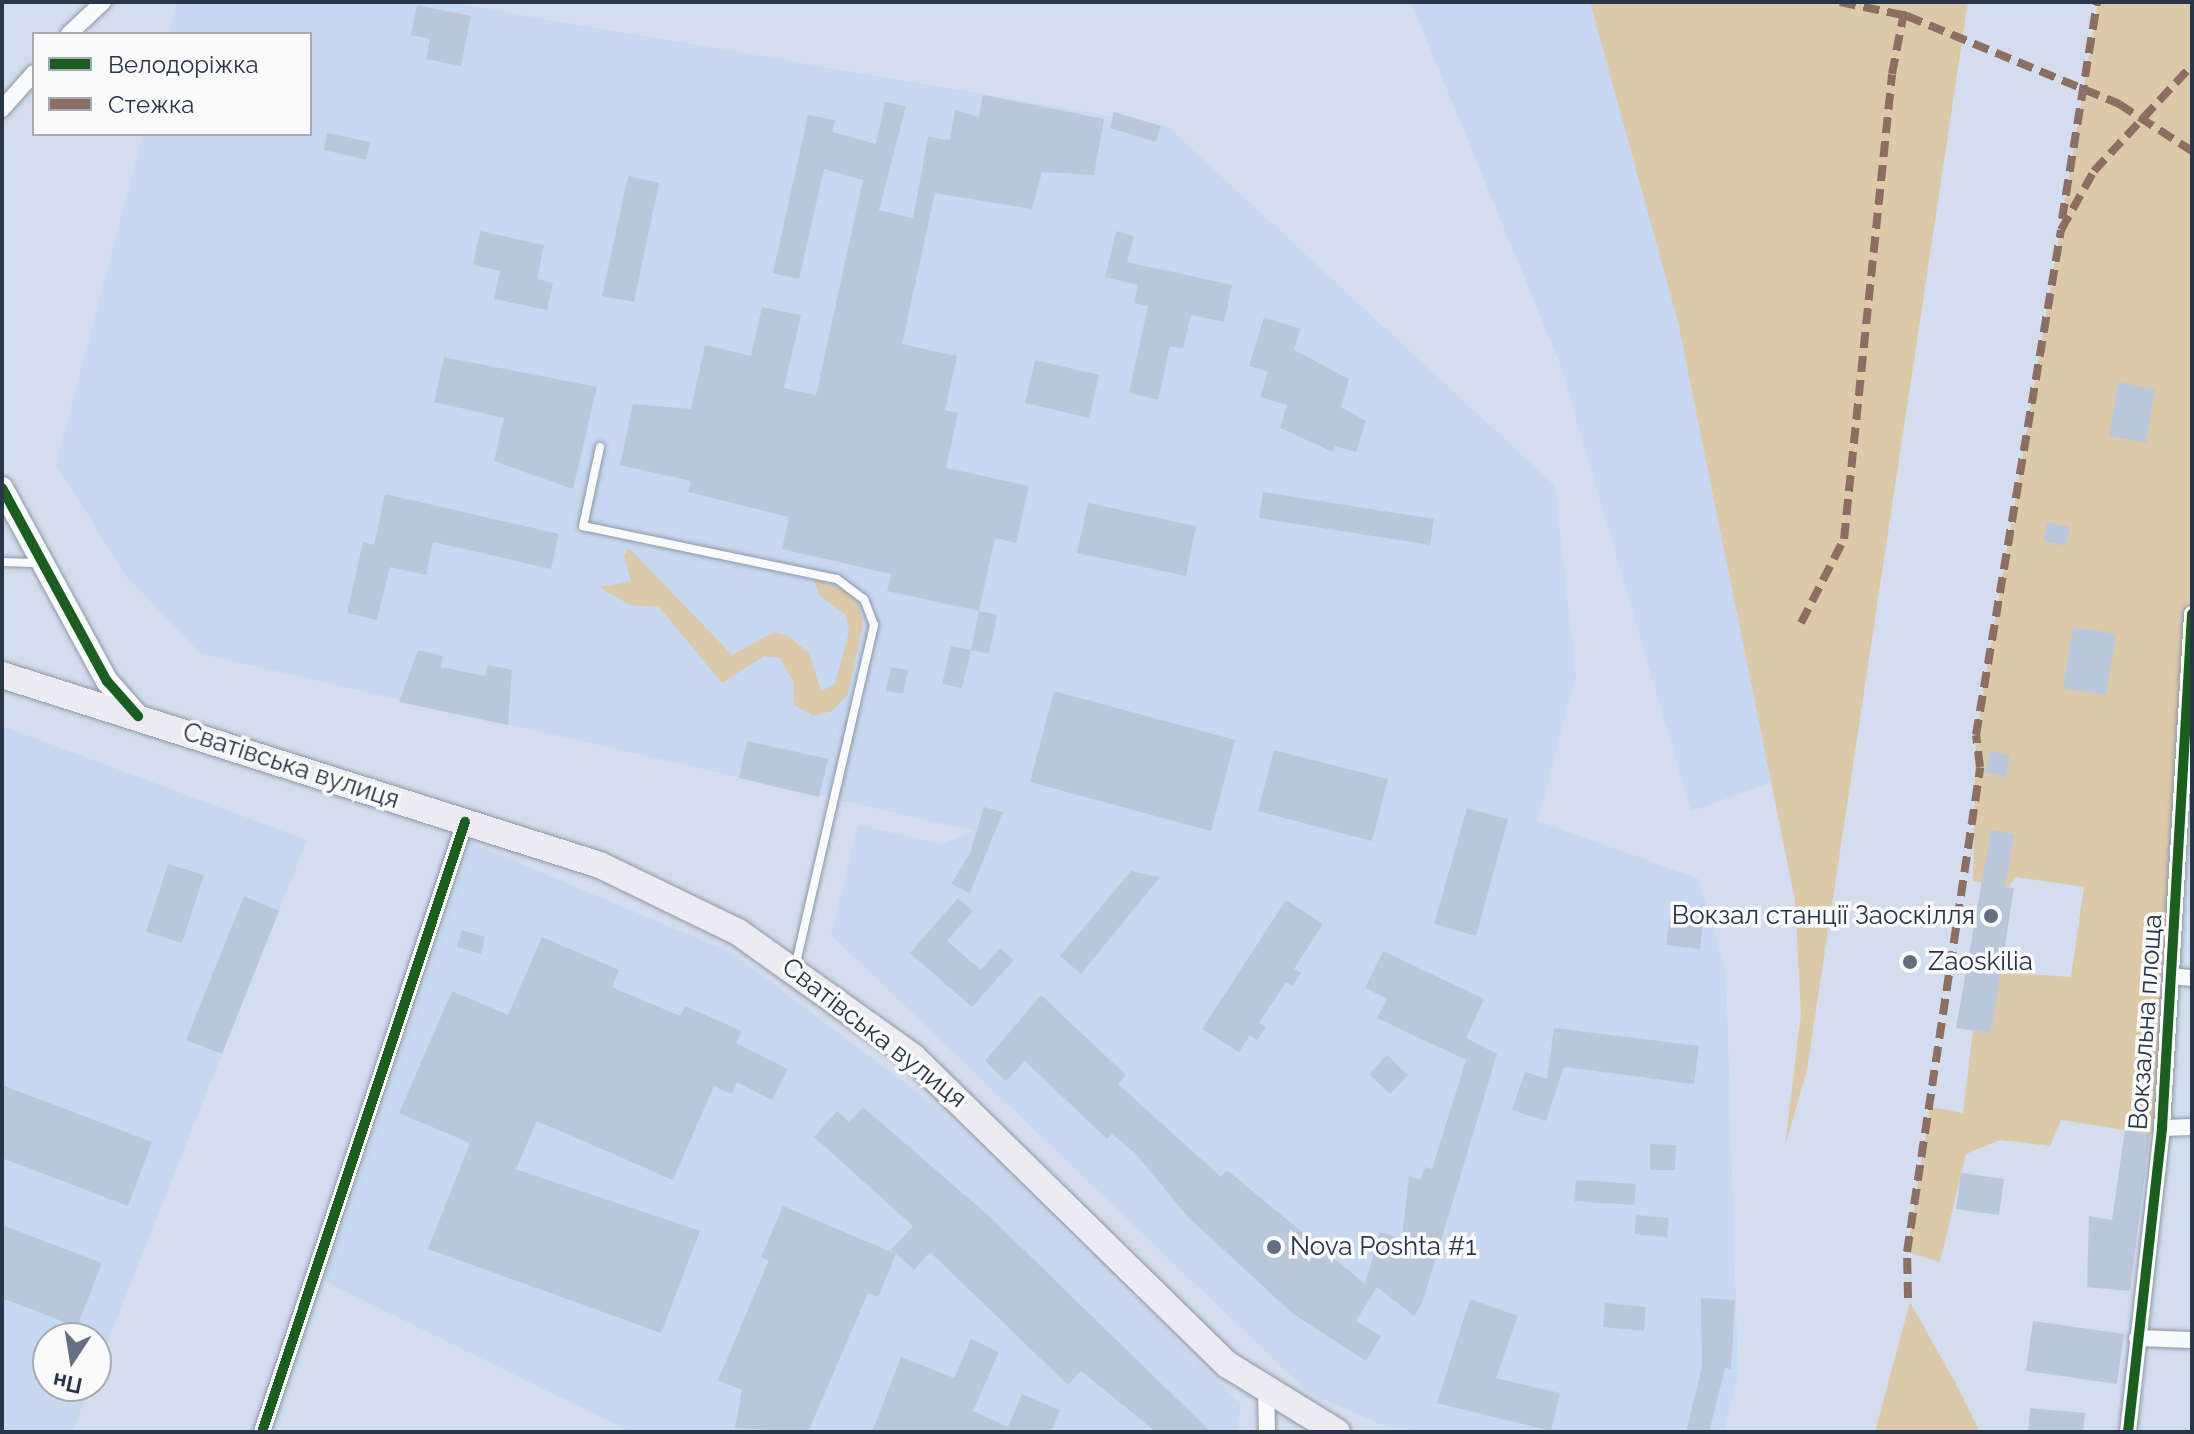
<!DOCTYPE html>
<html>
<head>
<meta charset="utf-8">
<style>
	body { margin:0 }
	#map { position:relative; width:2194px; height:1434px; overflow:hidden; background:#d3dded; font-family:Raleway,sans-serif }
	div>[style] { position:absolute }
	[style*='--x'] { left:calc(var(--x)*1px); top:calc(var(--y)*1px); width:calc(var(--w)*1px); rotate:calc(var(--a)*1deg) }
	.built>* { inset:0; background:#c7d8f1 }
	.green>* { inset:0; background:#dcc9aa }
	.building>* { inset:0; background:#bac7db }
	.roads { filter:drop-shadow(0 0 2px #8d97a6) drop-shadow(0 0 2px #8d97a6) }
	.lane>* { height:8px; margin:-4px; padding:0 4px; transform-origin:4px; border-radius:4px; background:#f8fafc }
	.street>* { height:16px; margin:-8px; padding:0 8px; transform-origin:8px; border-radius:8px; background:#f8fafc }
	.secondary>* { height:22px; margin:-11px; padding:0 11px; transform-origin:11px; border-radius:11px; background:#f8fafc }
	.primary>* { height:26px; margin:-13px; padding:0 13px; transform-origin:13px; border-radius:13px; background:#ecebf1 }
	.quiet>* { height:8px; margin-top:-4px; transform-origin:0; background:repeating-linear-gradient(90deg,#8d6e63 0 16px,transparent 0 24px) }
	.cycleway>* { height:10px; margin:-5px; padding:0 5px; transform-origin:5px; border-radius:5px; background:#1b5e20 }
	.dots>* { width:22px; height:22px; translate:-50% -50%; box-sizing:border-box; border:4px solid #fafafa; border-radius:50% }
	span { translate:-50% -50%; white-space:nowrap; text-align:center; line-height:1.15; -webkit-text-stroke:7px #fafafa; paint-order:stroke }
	.street-label { font-size:26px; color:#293548 }
	.poi-label { font-size:26px; color:#293548 }
	.right { translate:-100% -50%; text-align:right }
	.left { translate:0 -50%; text-align:left }
	.frame { position:absolute; inset:0; border:4px solid #293548; pointer-events:none }
	.legend { position:absolute; left:32px; top:32px; width:280px; height:104px; box-sizing:border-box; background:#fafafa; border:2px solid #a6abb3; margin:0; padding:10px 14px; list-style:none; font-size:24px; color:#293548 }
	.legend li { display:flex; align-items:center; gap:16px; height:40px }
	.legend b { width:40px; border:2px solid #a6abb3 }
	.north { position:absolute; left:32px; top:1322px; width:80px; height:80px; box-sizing:border-box; background:#fafafa; border:2px solid #a6abb3; border-radius:50%; rotate:192deg; font-size:22px; font-weight:700; line-height:32px; text-align:center; color:#293548 }
	.north::after { content:''; display:block; margin:auto; width:28px; height:36px; background:#647082; clip-path:polygon(50% 0,100% 100%,50% 72%,0 100%) }
</style>
</head>
<body>
<div id="map">
	<div class="built">
		<div style="clip-path:polygon(177px 2px,446px 2px,1167px 126px,1555px 486px,1576px 675px,1538px 821px,1699px 879px,1726px 971px,1738px 1376px,1724px 1432px,1424px 1432px,1383px 1425px,1309px 1393px,831px 935px,858px 825px,941px 844px,975px 831px,201px 654px,126px 576px,56px 464px,143px 134px,310px 134px,310px 34px,169px 34px)"></div>
		<div style="clip-path:polygon(1411px 2px,1590px 2px,1808px 770px,1691px 811px,1560px 364px)"></div>
		<div style="clip-path:polygon(2px 726px,307px 840px,96px 1371px,96px 1338px,48px 1338px,48px 1386px,90px 1386px,72px 1432px,2px 1432px)"></div>
		<div style="clip-path:polygon(471px 843px,732px 953px,945px 1113px,1241px 1404px,1238px 1432px,631px 1432px,324px 1281px)"></div>
	</div>
	<div class="green">
		<div style="clip-path:polygon(1590px 2px,1968px 2px,1807px 1070px,1785px 1146px,1801px 1014px,1795px 900px,1678px 322px)"></div>
		<div style="clip-path:polygon(2098px 2px,2192px 2px,2192px 579px,2161px 1136px,2061px 1120px,2050px 1146px,2000px 1140px,1966px 1154px,1940px 1262px,1907px 1252px,1930px 1107px,1963px 1113px,1973px 1030px,1991px 1033px,2000px 972px,2071px 977px,2084px 887px,2016px 877px,2008px 887px,1973px 881px,1976px 735px)"></div>
		<div style="clip-path:polygon(629px 548px,732px 655px,774px 632px,788px 636px,809px 653px,821px 691px,835px 684px,849px 632px,846px 615px,820px 596px,813px 578px,845px 590px,858px 603px,863px 624px,848px 694px,832px 711px,813px 716px,794px 705px,793px 681px,780px 658px,764px 656px,722px 683px,659px 607px,630px 605px,599px 587px,631px 581px,624px 556px)"></div>
		<div style="clip-path:polygon(1910px 1302px,1955px 1382px,1980px 1432px,1875px 1432px)"></div>
	</div>
	<div class="building">
		<div style="clip-path:polygon(417px 5px,471px 16px,461px 66px,426px 59px,430px 39px,411px 35px)"></div>
		<div style="clip-path:polygon(983px 95px,1104px 119px,1094px 175px,1042px 172px,1032px 209px,935px 193px,902px 344px,957px 356px,945px 410px,958px 413px,946px 468px,1029px 486px,1016px 543px,995px 538px,979px 611px,887px 591px,891px 574px,782px 549px,789px 517px,688px 492px,691px 481px,620px 465px,633px 404px,691px 409px,705px 345px,751px 356px,762px 307px,801px 315px,784px 388px,816px 395px,863px 180px,824px 169px,799px 279px,773px 273px,808px 115px,835px 120px,832px 132px,876px 144px,885px 102px,906px 106px,879px 210px,913px 218px,928px 137px,950px 140px,955px 110px,979px 117px)"></div>
		<div style="clip-path:polygon(1114px 112px,1161px 126px,1156px 142px,1110px 128px)"></div>
		<div style="clip-path:polygon(327px 133px,370px 142px,366px 160px,324px 150px)"></div>
		<div style="clip-path:polygon(628px 176px,659px 183px,634px 302px,602px 296px)"></div>
		<div style="clip-path:polygon(480px 231px,544px 245px,537px 279px,553px 283px,547px 310px,494px 299px,500px 271px,473px 265px)"></div>
		<div style="clip-path:polygon(1116px 231px,1134px 236px,1127px 262px,1232px 285px,1224px 322px,1191px 315px,1183px 349px,1170px 346px,1158px 400px,1129px 393px,1148px 306px,1134px 303px,1138px 285px,1105px 277px)"></div>
		<div style="clip-path:polygon(1264px 317px,1300px 329px,1294px 350px,1349px 379px,1341px 407px,1366px 421px,1356px 452px,1335px 446px,1333px 452px,1280px 428px,1287px 405px,1260px 397px,1268px 372px,1249px 366px)"></div>
		<div style="clip-path:polygon(444px 357px,597px 387px,573px 489px,494px 461px,504px 418px,434px 402px)"></div>
		<div style="clip-path:polygon(1035px 360px,1099px 375px,1089px 418px,1025px 403px)"></div>
		<div style="clip-path:polygon(2118px 382px,2155px 389px,2146px 443px,2109px 436px)"></div>
		<div style="clip-path:polygon(1263px 492px,1434px 519px,1430px 545px,1259px 518px)"></div>
		<div style="clip-path:polygon(385px 494px,559px 534px,551px 569px,433px 542px,426px 575px,390px 567px,377px 620px,347px 613px,363px 542px,374px 545px)"></div>
		<div style="clip-path:polygon(1088px 503px,1196px 526px,1186px 576px,1077px 553px)"></div>
		<div style="clip-path:polygon(2047px 522px,2070px 527px,2066px 546px,2044px 541px)"></div>
		<div style="clip-path:polygon(979px 611px,997px 615px,989px 654px,971px 650px)"></div>
		<div style="clip-path:polygon(2073px 627px,2116px 634px,2106px 695px,2063px 688px)"></div>
		<div style="clip-path:polygon(951px 646px,971px 650px,962px 688px,942px 684px)"></div>
		<div style="clip-path:polygon(418px 650px,443px 656px,441px 667px,485px 676px,488px 665px,512px 670px,508px 725px,399px 702px)"></div>
		<div style="clip-path:polygon(891px 667px,908px 670px,903px 694px,886px 691px)"></div>
		<div style="clip-path:polygon(1054px 691px,1235px 740px,1211px 831px,1030px 782px)"></div>
		<div style="clip-path:polygon(747px 741px,828px 759px,819px 797px,739px 778px)"></div>
		<div style="clip-path:polygon(1274px 750px,1388px 779px,1372px 841px,1258px 811px)"></div>
		<div style="clip-path:polygon(1990px 751px,2010px 755px,2006px 777px,1985px 773px)"></div>
		<div style="clip-path:polygon(984px 807px,1003px 812px,970px 893px,951px 884px,970px 853px)"></div>
		<div style="clip-path:polygon(1467px 808px,1508px 819px,1476px 936px,1434px 924px)"></div>
		<div style="clip-path:polygon(1991px 830px,2014px 834px,2005px 887px,2014px 888px,1991px 1033px,1956px 1028px)"></div>
		<div style="clip-path:polygon(168px 864px,204px 875px,182px 943px,146px 932px)"></div>
		<div style="clip-path:polygon(1131px 871px,1160px 877px,1081px 974px,1060px 956px)"></div>
		<div style="clip-path:polygon(244px 896px,279px 911px,222px 1054px,186px 1040px)"></div>
		<div style="clip-path:polygon(958px 898px,973px 911px,947px 941px,981px 970px,1000px 948px,1014px 960px,972px 1007px,910px 953px)"></div>
		<div style="clip-path:polygon(1286px 900px,1323px 924px,1294px 969px,1301px 973px,1293px 986px,1286px 982px,1259px 1023px,1266px 1027px,1257px 1040px,1250px 1035px,1239px 1052px,1202px 1029px)"></div>
		<div style="clip-path:polygon(1670px 916px,1703px 921px,1700px 949px,1666px 945px)"></div>
		<div style="clip-path:polygon(462px 930px,485px 937px,481px 954px,457px 947px)"></div>
		<div style="clip-path:polygon(542px 937px,619px 970px,612px 987px,680px 1016px,685px 1006px,742px 1031px,736px 1043px,788px 1069px,772px 1100px,737px 1082px,732px 1094px,714px 1086px,673px 1180px,537px 1121px,516px 1169px,700px 1231px,661px 1333px,428px 1249px,470px 1143px,399px 1113px,452px 991px,508px 1015px)"></div>
		<div style="clip-path:polygon(1383px 951px,1484px 999px,1466px 1038px,1497px 1054px,1422px 1304px,1414px 1316px,1377px 1287px,1356px 1321px,1381px 1336px,1366px 1361px,1292px 1313px,1187px 1216px,1135px 1153px,1112px 1134px,1107px 1139px,1025px 1061px,1006px 1081px,985px 1061px,1041px 995px,1126px 1075px,1118px 1084px,1221px 1177px,1227px 1170px,1365px 1284px,1380px 1232px,1402px 1239px,1409px 1176px,1421px 1180px,1425px 1167px,1432px 1169px,1466px 1060px,1377px 1018px,1387px 999px,1365px 988px)"></div>
		<div style="clip-path:polygon(1554px 1028px,1699px 1046px,1694px 1084px,1564px 1067px,1546px 1121px,1512px 1110px,1525px 1072px,1547px 1079px)"></div>
		<div style="clip-path:polygon(1387px 1055px,1408px 1075px,1390px 1094px,1369px 1074px)"></div>
		<div style="clip-path:polygon(2px 1085px,152px 1142px,128px 1206px,2px 1158px)"></div>
		<div style="clip-path:polygon(863px 1107px,989px 1216px,1211px 1432px,1156px 1432px,1081px 1371px,1068px 1385px,930px 1252px,914px 1270px,896px 1254px,878px 1297px,868px 1293px,808px 1432px,735px 1428px,742px 1390px,718px 1380px,769px 1260px,761px 1257px,783px 1206px,896px 1254px,891px 1250px,913px 1226px,814px 1137px,837px 1111px,849px 1122px)"></div>
		<div style="clip-path:polygon(2125px 1130px,2150px 1134px,2130px 1291px,2087px 1287px,2089px 1216px,2112px 1220px)"></div>
		<div style="clip-path:polygon(1650px 1144px,1676px 1145px,1675px 1170px,1650px 1170px)"></div>
		<div style="clip-path:polygon(1961px 1173px,2004px 1179px,1999px 1215px,1956px 1209px)"></div>
		<div style="clip-path:polygon(1576px 1180px,1636px 1184px,1634px 1205px,1574px 1201px)"></div>
		<div style="clip-path:polygon(1636px 1215px,1669px 1218px,1667px 1237px,1634px 1234px)"></div>
		<div style="clip-path:polygon(2px 1225px,102px 1263px,77px 1327px,2px 1298px)"></div>
		<div style="clip-path:polygon(1701px 1298px,1735px 1300px,1731px 1369px,1725px 1368px,1709px 1432px,1686px 1432px,1702px 1367px)"></div>
		<div style="clip-path:polygon(1470px 1299px,1518px 1316px,1496px 1378px,1560px 1393px,1551px 1431px,1437px 1403px)"></div>
		<div style="clip-path:polygon(1605px 1303px,1646px 1307px,1644px 1331px,1603px 1327px)"></div>
		<div style="clip-path:polygon(2033px 1321px,2124px 1334px,2117px 1384px,2026px 1371px)"></div>
		<div style="clip-path:polygon(971px 1339px,999px 1352px,973px 1411px,1008px 1427px,1022px 1394px,1060px 1410px,1051px 1432px,872px 1432px,901px 1357px,954px 1378px)"></div>
		<div style="clip-path:polygon(2030px 1408px,2085px 1413px,2083px 1432px,2028px 1432px)"></div>
	</div>
	<div class="roads">
		<div class="lane">
			<div style="--x:600;--y:447;--w:81;--a:102.1"></div>
			<div style="--x:583;--y:526;--w:259;--a:11.8"></div>
			<div style="--x:837;--y:579;--w:34;--a:37"></div>
			<div style="--x:864;--y:599;--w:28;--a:69"></div>
			<div style="--x:874;--y:625;--w:352;--a:103"></div>
			<div style="--x:2;--y:562;--w:38;--a:2"></div>
		</div>
		<div class="street">
			<div style="--x:69;--y:34;--w:47;--a:-43.3"></div>
			<div style="--x:2;--y:109;--w:48;--a:-48.4"></div>
			<div style="--x:2172;--y:976;--w:20;--a:6"></div>
			<div style="--x:2162;--y:1128;--w:30;--a:-2"></div>
			<div style="--x:2137;--y:1338;--w:55;--a:2.1"></div>
			<div style="--x:1266;--y:1390;--w:42;--a:88.6"></div>
			<div style="--x:262;--y:1432;--w:643;--a:-71.59"></div>
			<div style="--x:2128;--y:1432;--w:306;--a:-83.6"></div>
			<div style="--x:2162;--y:1128;--w:515;--a:-86.66"></div>
		</div>
		<div class="secondary">
			<div style="--x:2;--y:488;--w:220;--a:61.5"></div>
			<div style="--x:107;--y:681;--w:47;--a:48.5"></div>
		</div>
		<div class="primary">
			<div style="--x:2;--y:675;--w:627;--a:17.63"></div>
			<div style="--x:600;--y:865;--w:153;--a:25.9"></div>
			<div style="--x:738;--y:932;--w:215;--a:35.5"></div>
			<div style="--x:913;--y:1057;--w:441;--a:44.4"></div>
			<div style="--x:1228;--y:1365;--w:128;--a:31.6"></div>
		</div>
	</div>
	<div class="quiet">
		<div style="--x:1840;--y:2;--w:68;--a:11.8"></div>
		<div style="--x:1907;--y:16;--w:230;--a:22.5"></div>
		<div style="--x:2119;--y:104;--w:87;--a:32.8"></div>
		<div style="--x:2062;--y:219;--w:220;--a:-80.8"></div>
		<div style="--x:1801;--y:623;--w:94;--a:-62.9"></div>
		<div style="--x:1844;--y:539;--w:467;--a:-84.1"></div>
		<div style="--x:1892;--y:74;--w:73;--a:-79"></div>
		<div style="--x:1908;--y:1298;--w:46;--a:-91.2"></div>
		<div style="--x:1907;--y:1252;--w:490;--a:-81.4"></div>
		<div style="--x:1980;--y:767;--w:32;--a:-97"></div>
		<div style="--x:1976;--y:735;--w:512;--a:-80.45"></div>
		<div style="--x:2061;--y:230;--w:68;--a:-60.8"></div>
		<div style="--x:2094;--y:171;--w:144;--a:-47.2"></div>
	</div>
	<div class="cycleway">
		<div style="--x:2;--y:488;--w:220;--a:61.5"></div>
		<div style="--x:107;--y:681;--w:47;--a:48.5"></div>
		<div style="--x:262;--y:1432;--w:643;--a:-71.59"></div>
		<div style="--x:2128;--y:1432;--w:306;--a:-83.6"></div>
		<div style="--x:2162;--y:1128;--w:515;--a:-86.66"></div>
	</div>
	<div class="dots">
		<div style="left:1991px;top:916px;background:#647082"></div>
		<div style="left:1910px;top:962px;background:#647082"></div>
		<div style="left:1274px;top:1247px;background:#647082"></div>
	</div>
	<div class="street-label">
		<span style="left:291px;top:766px;rotate:18deg">Сватівська вулиця</span>
		<span style="left:2146px;top:1022px;rotate:-86deg">Вокзальна площа</span>
		<span style="left:874px;top:1033px;rotate:38deg">Сватівська вулиця</span>
	</div>
	<div class="poi-label">
		<span class="right" style="left:1975px;top:916px">Вокзал станції Заоскілля</span>
		<span class="left" style="left:1928px;top:962px">Zaoskilia</span>
		<span class="left" style="left:1290px;top:1247px">Nova Poshta #1</span>
	</div>
	<div class="frame"></div>
	<ul class="legend">
	<li><b style="height:10px;background:#1b5e20"></b>Велодоріжка</li>
	<li><b style="height:10px;background:#8d6e63"></b>Стежка</li>
	</ul>
	<div class="north">Пн</div>
</div>
</body>
</html>
